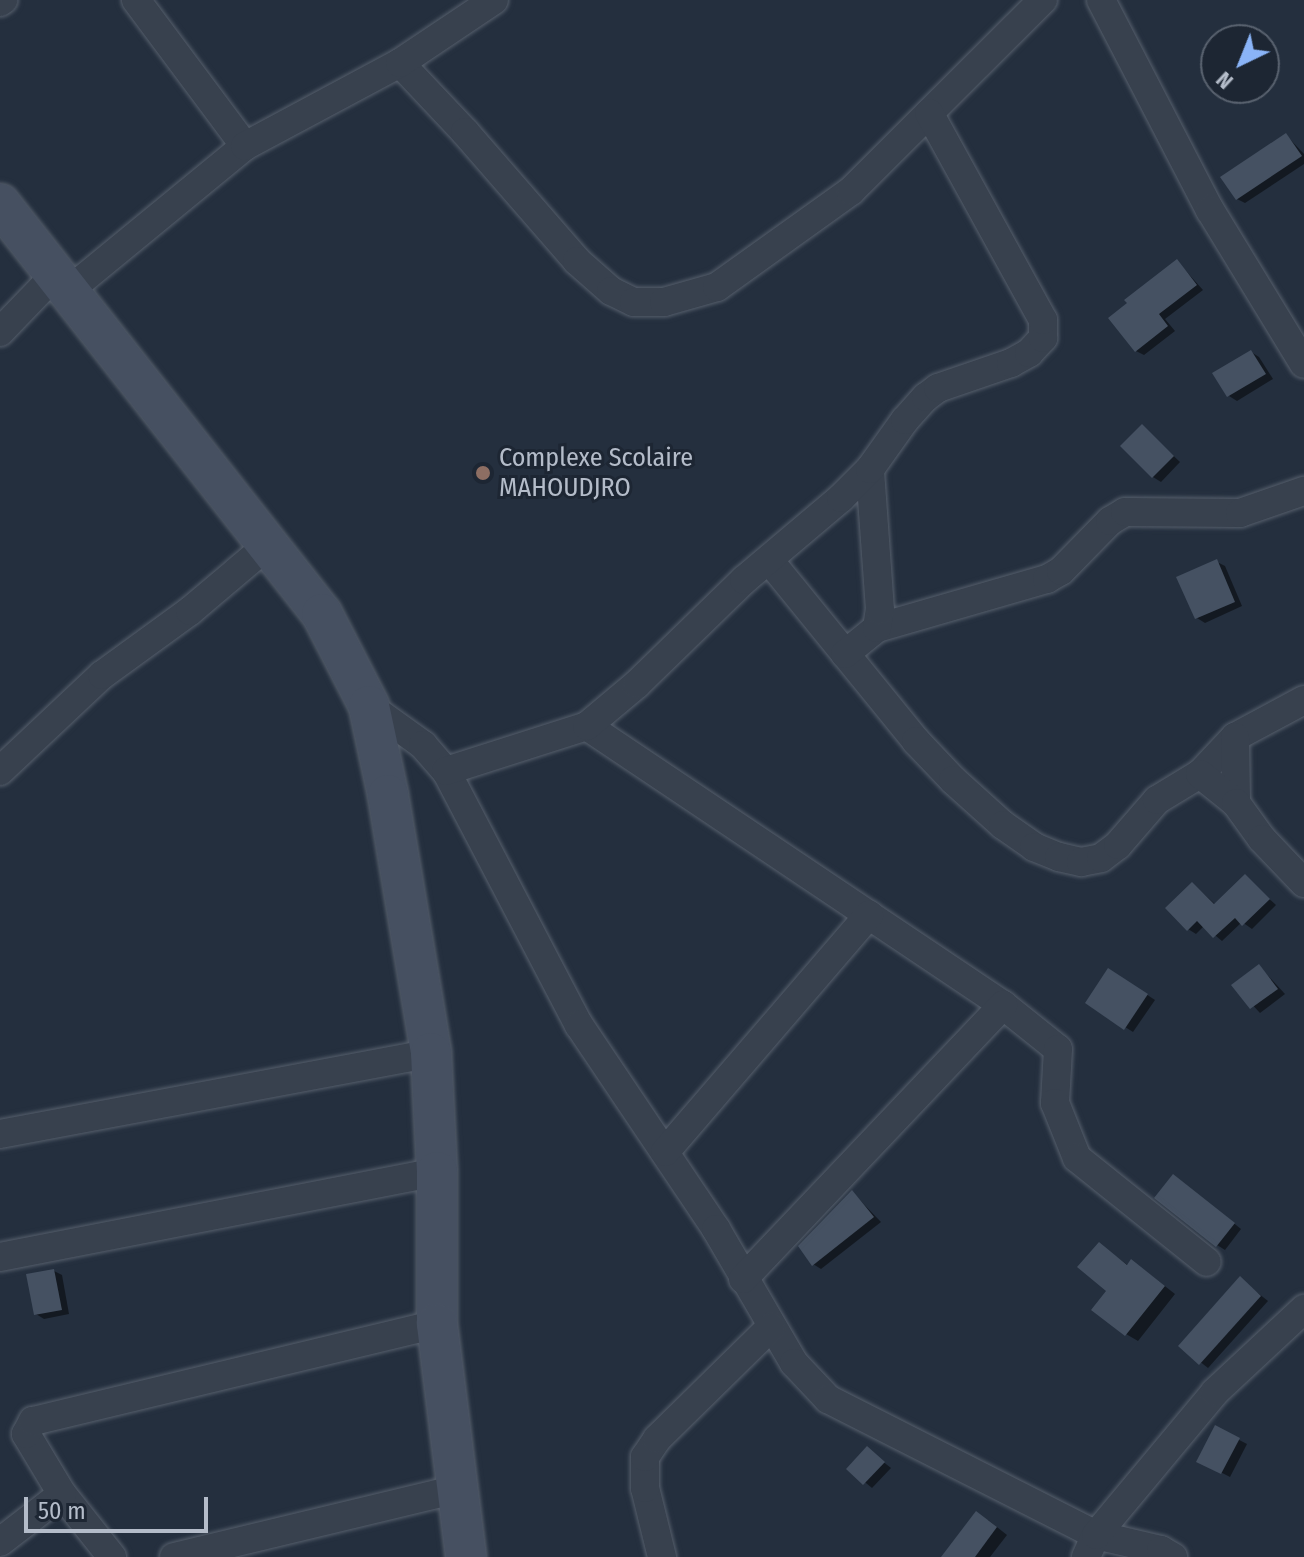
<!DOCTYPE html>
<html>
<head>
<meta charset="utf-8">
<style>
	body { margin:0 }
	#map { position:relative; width:1304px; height:1557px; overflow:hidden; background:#242f3e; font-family:"Fira Sans Condensed",sans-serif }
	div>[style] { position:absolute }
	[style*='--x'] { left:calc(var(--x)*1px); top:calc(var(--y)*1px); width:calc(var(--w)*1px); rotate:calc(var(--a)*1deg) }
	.shadow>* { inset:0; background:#0007 }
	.building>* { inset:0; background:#455162 }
	.roads { filter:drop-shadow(0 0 2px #565f6c) drop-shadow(0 0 2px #565f6c) }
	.street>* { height:28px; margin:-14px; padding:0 14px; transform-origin:14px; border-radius:14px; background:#38414e }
	.secondary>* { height:40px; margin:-20px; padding:0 20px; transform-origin:20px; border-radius:20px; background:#465061 }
	.dots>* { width:22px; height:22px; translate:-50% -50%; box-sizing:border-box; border:4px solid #1d2633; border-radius:50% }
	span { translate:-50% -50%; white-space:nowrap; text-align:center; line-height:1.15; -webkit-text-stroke:6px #1d2633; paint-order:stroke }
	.poi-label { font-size:26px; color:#b4bcc9 }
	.left { translate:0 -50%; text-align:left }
	.north { position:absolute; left:1200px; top:24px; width:80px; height:80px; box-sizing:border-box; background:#1d2633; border:2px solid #59626f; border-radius:50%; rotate:223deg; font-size:22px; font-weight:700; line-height:32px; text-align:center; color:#b4bcc9 }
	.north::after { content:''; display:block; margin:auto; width:28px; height:36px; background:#8ab4f8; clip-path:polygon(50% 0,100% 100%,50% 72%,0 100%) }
	.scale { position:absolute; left:24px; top:1497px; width:184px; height:36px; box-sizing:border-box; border:4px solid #b4bcc9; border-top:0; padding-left:10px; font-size:24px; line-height:28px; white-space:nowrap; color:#b4bcc9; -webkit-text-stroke:6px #1d2633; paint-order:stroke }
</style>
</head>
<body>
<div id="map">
	<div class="shadow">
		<div style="clip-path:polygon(1286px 135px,1304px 154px,1304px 164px,1245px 203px,1237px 199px)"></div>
		<div style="clip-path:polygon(1177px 261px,1203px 290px,1165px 319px,1175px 331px,1144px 355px,1136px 351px)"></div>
		<div style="clip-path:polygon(1251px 352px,1259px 357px,1273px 379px,1237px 401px,1229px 396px)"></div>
		<div style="clip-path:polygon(1142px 426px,1180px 462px,1161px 482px,1153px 477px)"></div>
		<div style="clip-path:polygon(1217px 562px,1225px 566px,1242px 606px,1205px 623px,1197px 618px)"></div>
		<div style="clip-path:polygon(1245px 877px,1276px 905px,1252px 929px,1242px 922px,1222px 941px,1204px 926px,1196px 934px,1188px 929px,1193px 884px,1216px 905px)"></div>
		<div style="clip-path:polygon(1259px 966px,1285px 994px,1260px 1013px,1234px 985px)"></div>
		<div style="clip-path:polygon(1117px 975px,1155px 1000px,1133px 1032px,1087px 1003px)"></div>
		<div style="clip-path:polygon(1182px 1182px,1241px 1229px,1225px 1250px,1217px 1245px)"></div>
		<div style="clip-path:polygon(853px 1193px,881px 1222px,821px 1269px,813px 1264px)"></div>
		<div style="clip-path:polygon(1099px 1244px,1129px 1266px,1143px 1269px,1175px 1294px,1138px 1341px,1126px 1334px,1109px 1291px)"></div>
		<div style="clip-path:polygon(54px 1271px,62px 1275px,69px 1314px,44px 1319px,36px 1314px)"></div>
		<div style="clip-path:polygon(1240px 1279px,1268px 1301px,1208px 1368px,1180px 1346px)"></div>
		<div style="clip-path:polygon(1216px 1428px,1247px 1444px,1230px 1477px,1199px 1461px)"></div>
		<div style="clip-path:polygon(867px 1449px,891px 1468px,872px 1488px,849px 1469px)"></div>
		<div style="clip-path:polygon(988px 1520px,1007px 1535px,990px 1557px,942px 1557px)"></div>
	</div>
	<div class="building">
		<div style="clip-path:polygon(1286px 133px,1302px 156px,1236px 200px,1220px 177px)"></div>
		<div style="clip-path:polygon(1177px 259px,1197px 285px,1159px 314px,1168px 326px,1135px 352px,1108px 318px,1127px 303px,1124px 300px)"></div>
		<div style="clip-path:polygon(1251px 350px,1266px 374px,1227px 397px,1212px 373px)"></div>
		<div style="clip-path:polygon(1142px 424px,1174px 456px,1152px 478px,1120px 446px)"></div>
		<div style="clip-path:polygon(1217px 559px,1235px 602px,1195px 619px,1176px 577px)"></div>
		<div style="clip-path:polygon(1245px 874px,1270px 899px,1242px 926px,1235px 918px,1213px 938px,1197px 921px,1187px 931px,1165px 908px,1192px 882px,1214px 904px)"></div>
		<div style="clip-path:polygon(1259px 964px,1278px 989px,1250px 1009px,1231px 985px)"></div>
		<div style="clip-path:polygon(1108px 968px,1148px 994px,1124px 1030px,1085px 1003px)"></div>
		<div style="clip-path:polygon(1173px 1174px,1235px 1223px,1216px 1247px,1154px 1198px)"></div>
		<div style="clip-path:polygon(852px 1190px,874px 1217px,812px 1266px,798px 1246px)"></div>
		<div style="clip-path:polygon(1099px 1242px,1127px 1265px,1131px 1259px,1165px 1286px,1125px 1336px,1091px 1310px,1106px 1291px,1077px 1267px)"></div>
		<div style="clip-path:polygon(54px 1269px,62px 1310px,34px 1315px,26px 1274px)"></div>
		<div style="clip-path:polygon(1240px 1276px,1261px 1296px,1199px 1365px,1178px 1346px)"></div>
		<div style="clip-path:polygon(1215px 1425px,1240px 1438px,1221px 1474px,1196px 1462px)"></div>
		<div style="clip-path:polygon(867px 1446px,885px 1462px,863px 1485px,846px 1469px)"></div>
		<div style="clip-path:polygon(976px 1511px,997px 1527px,975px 1557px,941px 1557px)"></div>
	</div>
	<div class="roads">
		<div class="street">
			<div style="--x:136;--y:0;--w:182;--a:53.3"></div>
			<div style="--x:1101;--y:0;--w:237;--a:62.6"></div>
			<div style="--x:1210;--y:210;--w:180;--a:58.6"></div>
			<div style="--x:0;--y:2;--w:4;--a:-34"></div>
			<div style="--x:400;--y:63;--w:95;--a:46.7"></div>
			<div style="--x:465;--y:132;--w:171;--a:49"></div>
			<div style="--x:577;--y:261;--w:45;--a:41.4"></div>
			<div style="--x:611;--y:291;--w:25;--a:26"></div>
			<div style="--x:634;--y:302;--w:30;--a:0"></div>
			<div style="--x:664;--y:302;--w:55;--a:-15.8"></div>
			<div style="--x:717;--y:287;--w:165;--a:-35.6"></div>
			<div style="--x:851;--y:191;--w:271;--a:-44.9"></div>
			<div style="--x:66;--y:293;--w:232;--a:-39.4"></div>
			<div style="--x:245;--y:146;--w:176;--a:-28.2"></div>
			<div style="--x:400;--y:63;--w:113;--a:-33.8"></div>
			<div style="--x:0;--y:332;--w:76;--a:-46.1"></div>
			<div style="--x:769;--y:560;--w:233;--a:50.9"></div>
			<div style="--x:916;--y:741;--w:54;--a:46.5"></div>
			<div style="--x:953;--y:780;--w:67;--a:42"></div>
			<div style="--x:1003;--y:825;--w:38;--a:35"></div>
			<div style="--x:1034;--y:847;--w:27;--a:22"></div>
			<div style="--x:1059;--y:857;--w:23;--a:13"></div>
			<div style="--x:1081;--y:862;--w:20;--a:-11"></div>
			<div style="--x:1101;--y:858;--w:21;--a:-37"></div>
			<div style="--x:1118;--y:845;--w:60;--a:-49.1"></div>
			<div style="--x:1157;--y:800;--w:50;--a:-31.2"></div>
			<div style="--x:1200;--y:774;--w:51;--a:-46.6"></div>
			<div style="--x:1235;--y:737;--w:78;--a:-28.2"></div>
			<div style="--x:877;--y:628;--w:177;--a:-16.1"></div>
			<div style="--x:1047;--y:579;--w:16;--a:-30"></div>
			<div style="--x:1061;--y:571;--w:70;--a:-45.6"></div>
			<div style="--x:1110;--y:521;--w:17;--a:-31"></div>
			<div style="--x:1125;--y:512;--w:115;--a:0.5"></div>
			<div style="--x:1240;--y:513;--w:68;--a:-19"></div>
			<div style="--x:845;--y:654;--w:41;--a:-39.1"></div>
			<div style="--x:877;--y:628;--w:18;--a:-81"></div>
			<div style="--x:880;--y:610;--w:141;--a:-94.1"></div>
			<div style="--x:369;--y:706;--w:67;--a:35.8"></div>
			<div style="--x:423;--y:745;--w:35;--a:49"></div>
			<div style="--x:446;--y:771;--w:287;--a:62.4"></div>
			<div style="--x:579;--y:1025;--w:246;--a:56.1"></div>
			<div style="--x:716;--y:1229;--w:155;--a:59.8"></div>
			<div style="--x:794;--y:1363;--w:50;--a:46.6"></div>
			<div style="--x:828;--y:1399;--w:301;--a:26.9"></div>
			<div style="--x:1096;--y:1535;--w:67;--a:13"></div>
			<div style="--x:1161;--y:1550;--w:14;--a:30"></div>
			<div style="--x:587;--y:726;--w:501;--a:33.85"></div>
			<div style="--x:1003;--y:1005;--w:70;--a:38.7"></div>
			<div style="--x:1058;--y:1049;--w:54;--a:93.2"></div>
			<div style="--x:1055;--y:1103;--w:59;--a:68.2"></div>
			<div style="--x:1077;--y:1158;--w:166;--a:38.7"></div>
			<div style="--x:1235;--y:737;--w:66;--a:89.1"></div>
			<div style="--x:0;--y:771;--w:140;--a:-43.3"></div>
			<div style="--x:102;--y:675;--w:109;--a:-36"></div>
			<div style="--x:190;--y:611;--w:102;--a:-40.2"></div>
			<div style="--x:446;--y:771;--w:148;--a:-17.7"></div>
			<div style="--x:587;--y:726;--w:65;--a:-40"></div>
			<div style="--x:637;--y:684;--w:149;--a:-44.2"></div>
			<div style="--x:744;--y:580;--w:127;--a:-40.2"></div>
			<div style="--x:841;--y:498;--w:41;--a:-45"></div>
			<div style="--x:870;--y:469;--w:60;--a:-54.5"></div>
			<div style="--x:905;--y:420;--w:31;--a:-48"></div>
			<div style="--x:926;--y:397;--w:15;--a:-37"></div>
			<div style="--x:938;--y:388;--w:77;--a:-18.9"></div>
			<div style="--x:1011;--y:363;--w:21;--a:-29"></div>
			<div style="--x:1029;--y:353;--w:21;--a:-47"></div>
			<div style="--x:1043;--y:338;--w:18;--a:-90"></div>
			<div style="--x:1043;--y:320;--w:236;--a:-118.8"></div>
			<div style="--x:1200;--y:774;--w:46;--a:38.9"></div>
			<div style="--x:1236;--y:803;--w:44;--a:54.2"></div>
			<div style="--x:1262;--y:839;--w:61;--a:46.3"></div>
			<div style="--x:0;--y:1134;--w:439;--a:-10.6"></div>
			<div style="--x:665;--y:1152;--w:313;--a:-49.3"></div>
			<div style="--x:0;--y:1257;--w:445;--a:-11"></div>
			<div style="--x:743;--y:1279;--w:378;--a:-46.5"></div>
			<div style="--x:0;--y:1542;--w:78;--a:-37.7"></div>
			<div style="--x:112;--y:1557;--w:80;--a:-128.4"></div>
			<div style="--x:62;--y:1494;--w:70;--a:-121"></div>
			<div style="--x:26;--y:1434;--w:15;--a:-62"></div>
			<div style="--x:33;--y:1421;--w:415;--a:-13.5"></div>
			<div style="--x:174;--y:1557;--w:292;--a:-13.5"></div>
			<div style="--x:662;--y:1557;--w:71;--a:-103.8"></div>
			<div style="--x:645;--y:1488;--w:31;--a:-90"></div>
			<div style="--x:645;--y:1457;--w:22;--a:-56"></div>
			<div style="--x:657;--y:1439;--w:160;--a:-44.5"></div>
			<div style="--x:1086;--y:1557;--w:24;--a:-66"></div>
			<div style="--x:1096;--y:1535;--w:186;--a:-50.2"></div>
			<div style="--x:1215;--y:1392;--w:122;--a:-43"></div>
		</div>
		<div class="secondary">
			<div style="--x:0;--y:204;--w:521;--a:51.86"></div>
			<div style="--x:322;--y:614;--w:103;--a:62.9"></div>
			<div style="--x:369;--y:706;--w:91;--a:77.9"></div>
			<div style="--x:388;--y:795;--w:262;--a:80.5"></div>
			<div style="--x:431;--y:1053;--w:119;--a:87.1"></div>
			<div style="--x:437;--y:1172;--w:152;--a:90"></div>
			<div style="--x:437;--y:1324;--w:235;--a:82.9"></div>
		</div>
	</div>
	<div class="dots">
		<div style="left:483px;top:473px;background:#8d6e63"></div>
	</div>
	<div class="poi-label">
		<span class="left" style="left:499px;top:473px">Complexe Scolaire<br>MAHOUDJRO</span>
	</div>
	<div class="north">N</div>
	<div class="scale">50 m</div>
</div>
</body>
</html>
